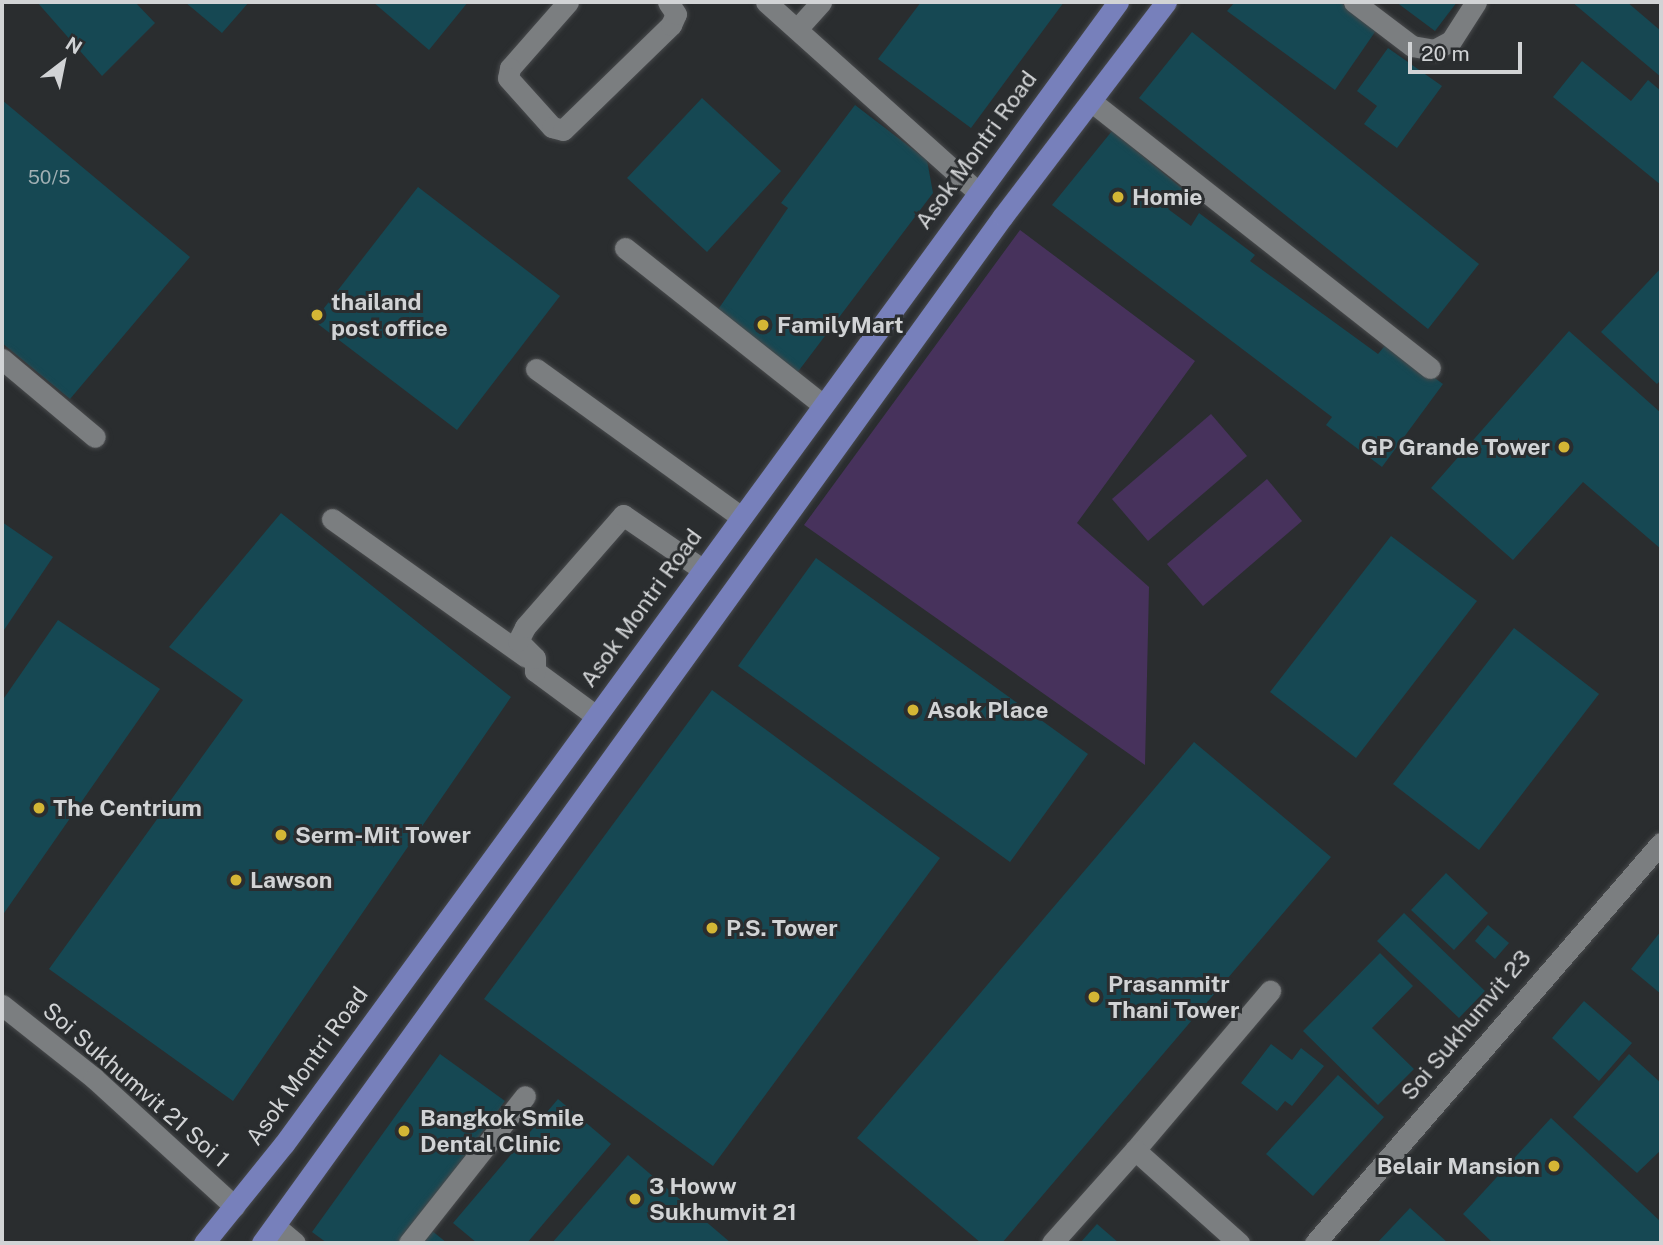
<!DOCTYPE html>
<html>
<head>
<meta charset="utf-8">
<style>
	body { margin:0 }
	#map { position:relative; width:1663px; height:1245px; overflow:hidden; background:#2a2d2f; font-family:"Public Sans",sans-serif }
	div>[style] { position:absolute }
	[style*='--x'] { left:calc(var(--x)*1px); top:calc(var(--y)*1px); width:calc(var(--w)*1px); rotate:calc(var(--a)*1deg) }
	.green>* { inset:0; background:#47325c }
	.building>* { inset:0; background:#164853 }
	.roads { filter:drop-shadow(0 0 2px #484a4c) drop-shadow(0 0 2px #484a4c) }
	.lane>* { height:21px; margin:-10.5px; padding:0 10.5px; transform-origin:10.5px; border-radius:10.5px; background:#7b7e80 }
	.street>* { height:21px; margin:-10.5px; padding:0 10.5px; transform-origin:10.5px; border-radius:10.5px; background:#7b7e80 }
	.primary>* { height:21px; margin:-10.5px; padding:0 10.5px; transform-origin:10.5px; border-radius:10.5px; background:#7780bb }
	.dots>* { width:19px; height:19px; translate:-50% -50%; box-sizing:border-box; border:4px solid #2a2d2f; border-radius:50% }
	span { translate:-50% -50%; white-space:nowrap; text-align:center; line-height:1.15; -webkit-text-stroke:6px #2a2d2f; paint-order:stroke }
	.number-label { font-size:19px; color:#a2b0b4 }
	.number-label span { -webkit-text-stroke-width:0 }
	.street-label { font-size:23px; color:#d1d3d5 }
	.poi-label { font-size:23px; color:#d1d3d5; font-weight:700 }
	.left { translate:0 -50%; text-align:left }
	.right { translate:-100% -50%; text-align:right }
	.frame { position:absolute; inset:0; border:4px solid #d1d3d5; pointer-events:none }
	.north { position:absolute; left:28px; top:28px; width:70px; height:70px; -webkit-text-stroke:5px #2a2d2f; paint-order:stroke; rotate:32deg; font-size:19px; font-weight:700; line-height:28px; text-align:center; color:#d1d3d5 }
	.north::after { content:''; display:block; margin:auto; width:24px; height:32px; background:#d1d3d5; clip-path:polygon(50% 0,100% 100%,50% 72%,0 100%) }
	.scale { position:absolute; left:1408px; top:42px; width:114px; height:32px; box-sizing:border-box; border:4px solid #d1d3d5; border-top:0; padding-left:9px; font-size:21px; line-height:24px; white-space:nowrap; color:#d1d3d5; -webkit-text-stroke:5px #2a2d2f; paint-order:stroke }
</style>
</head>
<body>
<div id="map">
	<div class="green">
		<div style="clip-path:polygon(1020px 230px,1195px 361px,1077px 523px,1149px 587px,1145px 765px,804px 525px)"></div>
		<div style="clip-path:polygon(1211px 414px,1247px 456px,1148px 541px,1112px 499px)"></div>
		<div style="clip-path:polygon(1267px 479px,1302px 521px,1203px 606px,1167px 564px)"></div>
	</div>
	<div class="building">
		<div style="clip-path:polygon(37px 2px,135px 2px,155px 23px,102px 76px)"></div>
		<div style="clip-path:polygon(185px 2px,249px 2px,222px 33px)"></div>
		<div style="clip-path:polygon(373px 2px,468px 2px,429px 50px)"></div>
		<div style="clip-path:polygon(921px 2px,1064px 2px,971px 128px,878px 59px)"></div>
		<div style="clip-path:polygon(1235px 2px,1340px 2px,1377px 29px,1335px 90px,1227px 11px)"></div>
		<div style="clip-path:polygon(1396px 2px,1457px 2px,1435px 31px)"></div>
		<div style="clip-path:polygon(1572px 2px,1627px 2px,1661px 31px,1661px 77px)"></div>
		<div style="clip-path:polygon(1192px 32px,1479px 264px,1428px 329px,1139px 98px)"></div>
		<div style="clip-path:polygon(1388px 48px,1442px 86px,1397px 148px,1364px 124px,1377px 106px,1357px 91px)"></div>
		<div style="clip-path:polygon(1582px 61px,1631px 101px,1648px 80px,1661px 91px,1661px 185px,1553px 97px)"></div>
		<div style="clip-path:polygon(702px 98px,781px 171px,707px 252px,627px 178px)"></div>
		<div style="clip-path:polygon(2px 100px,190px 257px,70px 399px,2px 343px)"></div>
		<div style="clip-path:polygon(855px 105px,927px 160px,933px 193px,797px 373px,717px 311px,788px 208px,781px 203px)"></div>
		<div style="clip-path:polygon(1112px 131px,1184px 190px,1168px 209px,1191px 226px,1199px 213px,1255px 255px,1250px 261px,1378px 354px,1387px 343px,1443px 384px,1382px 467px,1326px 425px,1332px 417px,1052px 205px)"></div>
		<div style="clip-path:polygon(418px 187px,560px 296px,457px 430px,314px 321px)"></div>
		<div style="clip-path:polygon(1661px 268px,1661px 380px,1657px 384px,1601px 332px)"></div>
		<div style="clip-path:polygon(1569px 331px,1661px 413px,1661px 549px,1583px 482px,1513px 560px,1431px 488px)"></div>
		<div style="clip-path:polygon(281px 513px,511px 697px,233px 1101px,49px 969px,243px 700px,169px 647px)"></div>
		<div style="clip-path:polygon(2px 522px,53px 557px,2px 633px)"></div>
		<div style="clip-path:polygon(1391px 536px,1477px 601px,1356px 758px,1270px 692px)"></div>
		<div style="clip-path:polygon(816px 558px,1088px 754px,1010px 862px,738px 666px)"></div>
		<div style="clip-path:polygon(58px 620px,160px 689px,2px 916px,2px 701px)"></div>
		<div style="clip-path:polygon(1514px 628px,1599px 694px,1479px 850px,1393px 784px)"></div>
		<div style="clip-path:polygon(712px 690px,940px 858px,713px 1166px,484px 999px)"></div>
		<div style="clip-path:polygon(1194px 742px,1331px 857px,1002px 1243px,981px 1243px,857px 1138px)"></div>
		<div style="clip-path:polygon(1446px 873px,1488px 913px,1454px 950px,1411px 910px)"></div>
		<div style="clip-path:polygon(1404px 913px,1485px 991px,1459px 1018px,1377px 941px)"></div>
		<div style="clip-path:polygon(1488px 925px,1509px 943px,1495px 959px,1475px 941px)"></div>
		<div style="clip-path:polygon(1661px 931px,1661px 994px,1631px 969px)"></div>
		<div style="clip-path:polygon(1380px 953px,1413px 986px,1372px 1028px,1414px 1069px,1378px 1105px,1303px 1031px)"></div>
		<div style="clip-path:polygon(1584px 1001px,1632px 1043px,1599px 1081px,1552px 1038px)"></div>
		<div style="clip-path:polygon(1271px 1044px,1292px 1060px,1301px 1048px,1324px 1066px,1292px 1106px,1285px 1101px,1277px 1111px,1241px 1083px)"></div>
		<div style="clip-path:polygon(440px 1054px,505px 1101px,401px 1243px,327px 1243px,312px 1232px)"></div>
		<div style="clip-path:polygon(1629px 1054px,1661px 1083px,1661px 1150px,1637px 1173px,1573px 1117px)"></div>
		<div style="clip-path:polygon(1338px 1075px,1384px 1117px,1313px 1196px,1266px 1154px)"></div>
		<div style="clip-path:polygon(558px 1099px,611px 1144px,527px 1243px,477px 1243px,453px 1223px)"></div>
		<div style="clip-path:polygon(1551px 1118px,1661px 1222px,1661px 1243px,1493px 1243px,1463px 1214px)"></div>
		<div style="clip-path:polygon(628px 1155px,731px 1243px,552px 1243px)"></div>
		<div style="clip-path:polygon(1410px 1208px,1448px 1243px,1377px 1243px)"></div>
		<div style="clip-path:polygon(1097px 1224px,1119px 1243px,1080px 1243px)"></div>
		<div style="clip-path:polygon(431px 1230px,447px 1243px,420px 1243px)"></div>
	</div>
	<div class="roads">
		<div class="lane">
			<div style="--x:568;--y:2;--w:88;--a:131.3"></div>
			<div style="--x:510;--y:68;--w:10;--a:101"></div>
			<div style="--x:508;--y:78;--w:66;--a:48.1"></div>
			<div style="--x:552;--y:127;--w:11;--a:15"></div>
			<div style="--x:563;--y:130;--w:151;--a:-44.2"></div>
			<div style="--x:671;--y:25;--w:12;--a:-66"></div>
			<div style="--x:676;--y:14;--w:14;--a:-124"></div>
			<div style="--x:1354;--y:2;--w:73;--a:37.2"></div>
			<div style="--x:1412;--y:46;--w:22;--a:10"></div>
			<div style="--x:1434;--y:50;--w:19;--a:-28"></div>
			<div style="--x:1451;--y:41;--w:46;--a:-57.3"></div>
			<div style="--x:797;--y:29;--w:36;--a:-48"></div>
			<div style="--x:1092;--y:102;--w:430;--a:38.2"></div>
			<div style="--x:625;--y:248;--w:251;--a:38.4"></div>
			<div style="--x:2;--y:359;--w:121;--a:40"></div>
			<div style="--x:536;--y:369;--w:253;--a:35.8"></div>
			<div style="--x:332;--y:519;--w:238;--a:35.4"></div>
			<div style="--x:596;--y:716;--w:76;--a:-143.6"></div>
			<div style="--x:535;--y:671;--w:13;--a:-90"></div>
			<div style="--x:535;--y:658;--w:24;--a:-135"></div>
			<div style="--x:518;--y:641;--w:16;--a:-63"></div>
			<div style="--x:525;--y:627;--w:149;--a:-48.8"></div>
			<div style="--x:623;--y:515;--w:96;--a:34.4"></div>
			<div style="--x:1135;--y:1150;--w:209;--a:-49.7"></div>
			<div style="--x:409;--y:1243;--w:187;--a:-51.7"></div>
			<div style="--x:1052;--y:1243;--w:125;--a:-48.3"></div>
			<div style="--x:1135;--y:1150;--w:140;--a:41.8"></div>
		</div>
		<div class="street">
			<div style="--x:766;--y:2;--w:283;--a:41.9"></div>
			<div style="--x:2;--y:1005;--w:117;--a:38.4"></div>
			<div style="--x:94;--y:1078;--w:190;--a:42.4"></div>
			<div style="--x:275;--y:1226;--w:26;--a:40"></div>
			<div style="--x:1315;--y:1243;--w:529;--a:-49.14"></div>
		</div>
		<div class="primary">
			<div style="--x:204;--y:1243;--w:127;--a:-51.1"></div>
			<div style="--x:284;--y:1144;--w:1414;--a:-53.86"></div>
			<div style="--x:262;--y:1243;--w:1266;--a:-54.19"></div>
			<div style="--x:1003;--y:216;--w:269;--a:-52.7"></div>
		</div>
	</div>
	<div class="dots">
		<div style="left:1118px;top:197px;background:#d4b635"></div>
		<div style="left:317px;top:315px;background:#d4b635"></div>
		<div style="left:763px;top:325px;background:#d4b635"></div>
		<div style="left:1564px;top:447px;background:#d4b635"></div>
		<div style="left:913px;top:710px;background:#d4b635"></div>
		<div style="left:39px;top:808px;background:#d4b635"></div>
		<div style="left:281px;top:835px;background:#d4b635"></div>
		<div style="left:236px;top:880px;background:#d4b635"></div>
		<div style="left:712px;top:928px;background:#d4b635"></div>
		<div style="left:1094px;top:997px;background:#d4b635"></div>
		<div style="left:404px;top:1131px;background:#d4b635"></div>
		<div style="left:1554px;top:1166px;background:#d4b635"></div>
		<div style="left:635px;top:1199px;background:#d4b635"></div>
	</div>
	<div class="number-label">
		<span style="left:49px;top:178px">50/5</span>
	</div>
	<div class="street-label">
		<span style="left:976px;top:150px;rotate:-54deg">Asok Montri Road</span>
		<span style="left:641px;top:608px;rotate:-54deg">Asok Montri Road</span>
		<span style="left:1466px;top:1025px;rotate:-50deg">Soi Sukhumvit 23</span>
		<span style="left:307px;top:1066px;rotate:-54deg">Asok Montri Road</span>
		<span style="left:136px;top:1085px;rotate:41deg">Soi Sukhumvit 21 Soi 1</span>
	</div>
	<div class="poi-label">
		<span class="left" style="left:1132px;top:197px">Homie</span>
		<span class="left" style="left:331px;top:315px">thailand<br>post office</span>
		<span class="left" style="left:777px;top:325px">FamilyMart</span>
		<span class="right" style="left:1550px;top:447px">GP Grande Tower</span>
		<span class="left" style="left:927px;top:710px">Asok Place</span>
		<span class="left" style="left:53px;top:808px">The Centrium</span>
		<span class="left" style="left:295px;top:835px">Serm-Mit Tower</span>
		<span class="left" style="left:250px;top:880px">Lawson</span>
		<span class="left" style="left:726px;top:928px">P.S. Tower</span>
		<span class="left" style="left:1108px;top:997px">Prasanmitr<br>Thani Tower</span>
		<span class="left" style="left:420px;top:1131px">Bangkok Smile<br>Dental Clinic</span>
		<span class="right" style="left:1540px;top:1166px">Belair Mansion</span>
		<span class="left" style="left:649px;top:1199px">3 Howw<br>Sukhumvit 21</span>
	</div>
	<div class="frame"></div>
	<div class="north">N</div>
	<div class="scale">20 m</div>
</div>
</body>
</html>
